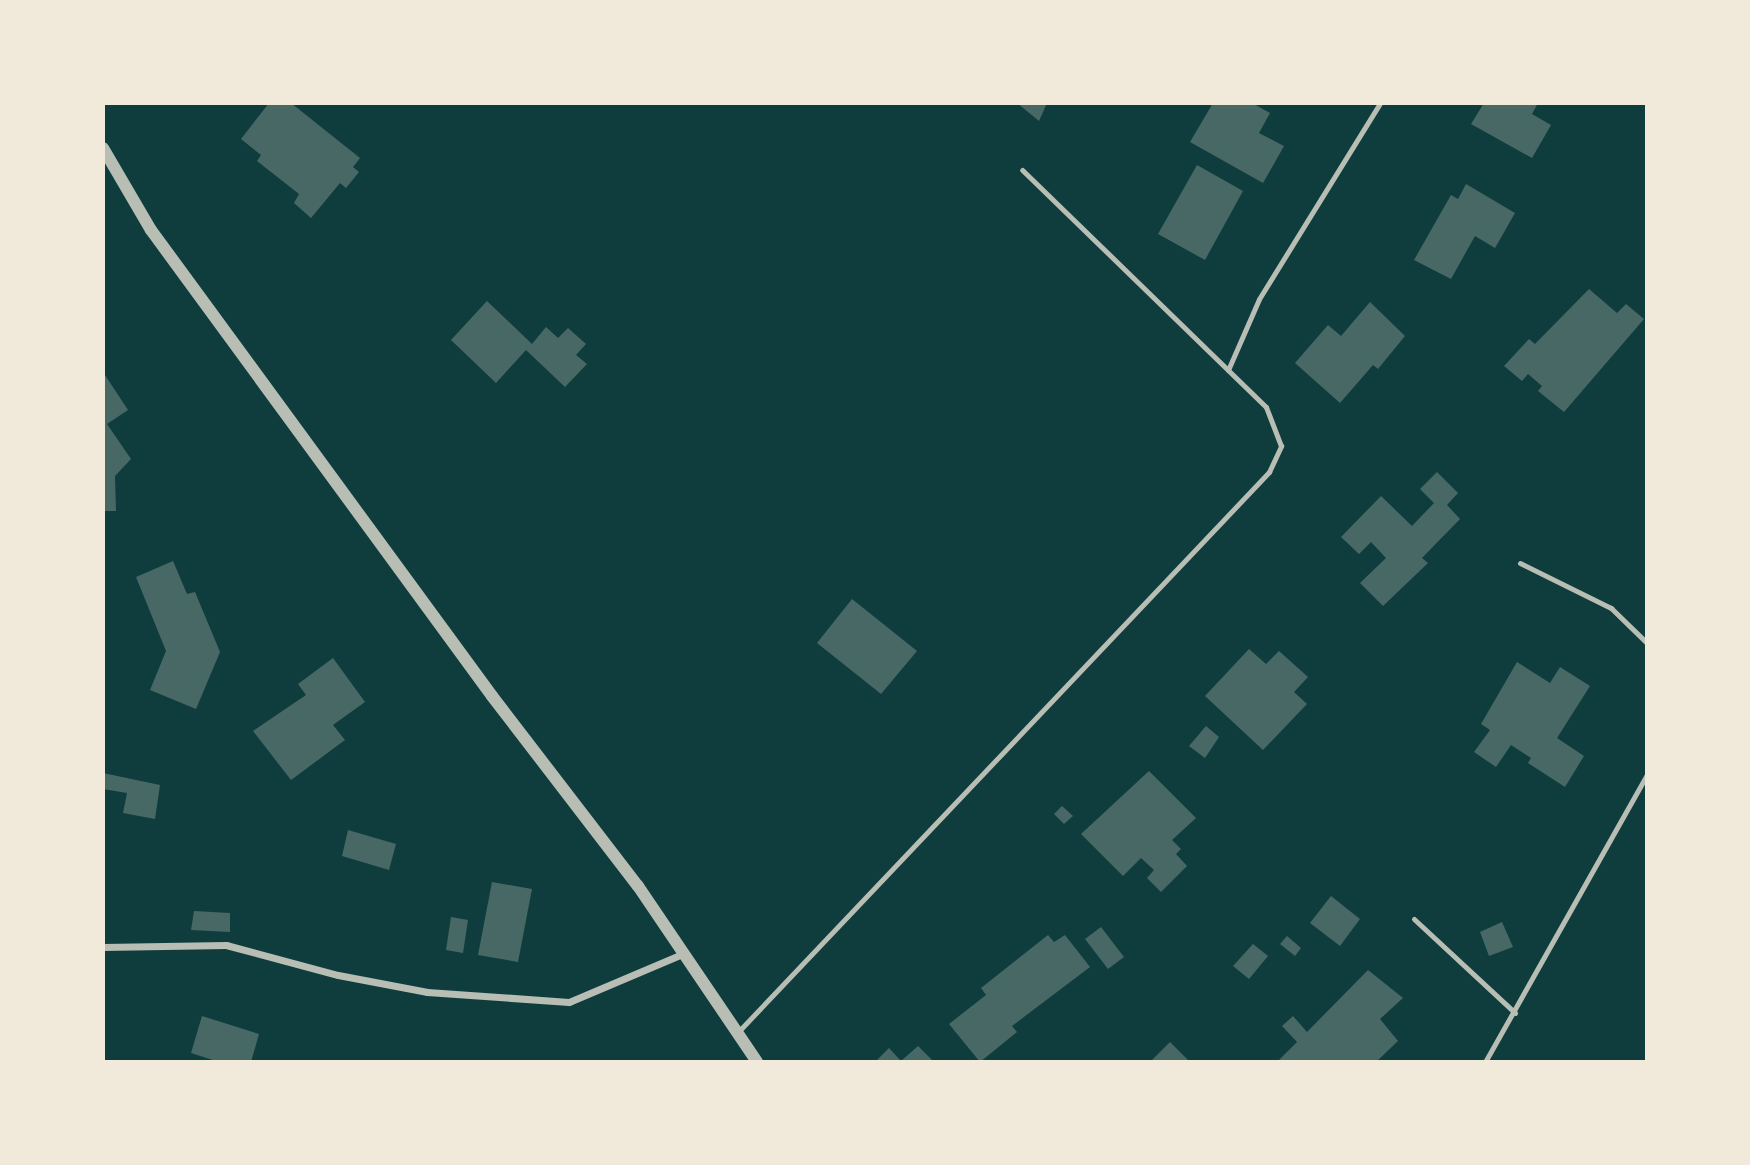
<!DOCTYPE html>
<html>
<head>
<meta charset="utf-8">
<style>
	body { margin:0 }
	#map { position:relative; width:1750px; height:1165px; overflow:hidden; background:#0f3d3e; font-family:Bitter,serif }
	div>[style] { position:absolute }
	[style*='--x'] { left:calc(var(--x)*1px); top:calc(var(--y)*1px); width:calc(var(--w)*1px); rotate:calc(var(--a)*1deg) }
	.building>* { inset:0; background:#486865 }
	.service>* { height:5px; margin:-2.5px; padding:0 2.5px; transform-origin:2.5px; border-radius:2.5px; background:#b8beb3 }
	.minor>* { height:7px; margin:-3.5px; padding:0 3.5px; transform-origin:3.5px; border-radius:3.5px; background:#b8beb3 }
	.tertiary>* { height:12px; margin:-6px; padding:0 6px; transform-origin:6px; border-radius:6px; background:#b8beb3 }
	span { translate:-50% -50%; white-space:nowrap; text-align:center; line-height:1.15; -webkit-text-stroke:7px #f1e9da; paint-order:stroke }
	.frame { position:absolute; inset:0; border:105px solid #f1e9da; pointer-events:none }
</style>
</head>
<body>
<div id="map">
	<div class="building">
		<div style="clip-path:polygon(269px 103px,291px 103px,360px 158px,353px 167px,359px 172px,346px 188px,340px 183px,311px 218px,294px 203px,299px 194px,257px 161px,261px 155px,241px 139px)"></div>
		<div style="clip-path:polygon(1017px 103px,1047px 103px,1039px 121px)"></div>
		<div style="clip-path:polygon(1213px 103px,1252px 103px,1270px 113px,1259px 133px,1284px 146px,1263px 183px,1190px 142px)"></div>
		<div style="clip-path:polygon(1484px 103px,1538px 103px,1532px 114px,1551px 125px,1532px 158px,1471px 124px)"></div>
		<div style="clip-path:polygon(1197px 165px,1243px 191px,1205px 260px,1158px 234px)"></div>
		<div style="clip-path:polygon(1466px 184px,1515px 213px,1495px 248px,1475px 236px,1451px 279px,1414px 260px,1451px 195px,1458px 199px)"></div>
		<div style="clip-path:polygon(1589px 289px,1617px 313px,1626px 304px,1644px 319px,1564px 412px,1538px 391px,1542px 386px,1528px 374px,1522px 381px,1504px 366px,1529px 339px,1535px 344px)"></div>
		<div style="clip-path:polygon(487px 301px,532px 344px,546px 327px,558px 338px,568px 328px,586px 344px,576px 355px,587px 364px,565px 387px,526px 350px,496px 383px,451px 340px)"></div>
		<div style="clip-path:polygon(1370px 302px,1405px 336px,1378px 369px,1373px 365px,1340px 403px,1295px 363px,1328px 325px,1341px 336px)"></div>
		<div style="clip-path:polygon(103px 372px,128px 410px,107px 424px,131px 459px,115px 476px,116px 511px,103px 511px)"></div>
		<div style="clip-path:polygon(1437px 472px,1458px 493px,1447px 505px,1460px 519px,1422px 558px,1428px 563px,1383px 606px,1360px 583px,1386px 558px,1371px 542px,1359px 554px,1341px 537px,1381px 496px,1412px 526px,1434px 503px,1420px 489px)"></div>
		<div style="clip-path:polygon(173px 561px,187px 594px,195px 592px,220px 652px,196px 709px,150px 690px,166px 651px,136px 577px)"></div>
		<div style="clip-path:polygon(852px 599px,917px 651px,881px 694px,817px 643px)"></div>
		<div style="clip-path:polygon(1249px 649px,1266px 664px,1279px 651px,1308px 677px,1294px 692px,1307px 704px,1263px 750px,1205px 696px)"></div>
		<div style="clip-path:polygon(333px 658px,365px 702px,333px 725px,345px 740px,291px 780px,253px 731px,306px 695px,298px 684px)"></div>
		<div style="clip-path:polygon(1517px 662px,1550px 683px,1560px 667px,1590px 686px,1557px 738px,1584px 756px,1565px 787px,1528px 763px,1531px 758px,1511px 745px,1496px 767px,1474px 752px,1490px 730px,1481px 724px)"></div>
		<div style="clip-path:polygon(1206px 726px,1219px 737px,1205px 758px,1189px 746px)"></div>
		<div style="clip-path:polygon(1149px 771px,1196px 818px,1172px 840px,1181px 849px,1176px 854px,1187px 866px,1161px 892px,1147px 878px,1154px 870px,1141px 858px,1123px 876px,1081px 834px)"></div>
		<div style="clip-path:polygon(103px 773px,160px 785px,155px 819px,123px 813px,127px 793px,103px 789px)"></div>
		<div style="clip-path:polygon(1062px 806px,1073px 816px,1064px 824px,1054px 814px)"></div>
		<div style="clip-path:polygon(348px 830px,396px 844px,389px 870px,342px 856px)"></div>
		<div style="clip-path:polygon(492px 882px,532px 889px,518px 962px,478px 955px)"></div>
		<div style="clip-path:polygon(1331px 896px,1360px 919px,1340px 946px,1310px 923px)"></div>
		<div style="clip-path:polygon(194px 911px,230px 913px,230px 932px,191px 930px)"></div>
		<div style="clip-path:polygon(451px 917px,468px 920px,463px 953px,446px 950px)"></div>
		<div style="clip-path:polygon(1502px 922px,1513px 947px,1489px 956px,1480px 932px)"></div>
		<div style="clip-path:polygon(1101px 927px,1124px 957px,1108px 969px,1085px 939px)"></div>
		<div style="clip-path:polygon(1048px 935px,1054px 942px,1065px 935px,1090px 967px,1012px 1026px,1017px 1032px,980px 1062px,949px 1024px,986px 995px,981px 988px)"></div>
		<div style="clip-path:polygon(1287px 936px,1301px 948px,1295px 956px,1280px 944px)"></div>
		<div style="clip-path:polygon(1253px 944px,1268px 956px,1249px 979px,1233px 966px)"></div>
		<div style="clip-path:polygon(1368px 970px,1403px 998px,1380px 1019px,1398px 1041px,1376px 1062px,1277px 1062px,1297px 1042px,1282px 1026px,1293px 1016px,1307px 1032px)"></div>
		<div style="clip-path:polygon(202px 1016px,259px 1034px,251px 1062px,219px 1062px,191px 1053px)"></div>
		<div style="clip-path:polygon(1170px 1042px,1190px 1062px,1150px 1062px)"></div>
		<div style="clip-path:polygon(918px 1046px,934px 1062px,875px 1062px,889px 1048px,901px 1061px)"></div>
	</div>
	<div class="service">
		<div style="--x:1228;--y:370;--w:77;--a:-66.4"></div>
		<div style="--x:1259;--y:299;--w:230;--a:-58.3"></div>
		<div style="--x:1520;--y:563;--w:102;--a:26.3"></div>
		<div style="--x:1611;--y:608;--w:50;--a:44.2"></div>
		<div style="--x:1414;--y:919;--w:138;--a:42.9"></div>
		<div style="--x:738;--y:1032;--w:772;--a:-46.52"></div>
		<div style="--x:1269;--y:472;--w:29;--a:-65"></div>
		<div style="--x:1281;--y:446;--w:42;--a:-111"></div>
		<div style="--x:1266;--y:407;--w:340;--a:-135.8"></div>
		<div style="--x:1485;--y:1062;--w:330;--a:-60.6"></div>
	</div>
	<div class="minor">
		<div style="--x:103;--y:947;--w:123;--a:-0.9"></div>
		<div style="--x:226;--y:945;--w:116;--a:15"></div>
		<div style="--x:338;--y:975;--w:91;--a:10.8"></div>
		<div style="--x:427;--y:992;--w:142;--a:4"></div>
		<div style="--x:569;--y:1002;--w:123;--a:-23"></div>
	</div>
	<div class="tertiary">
		<div style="--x:103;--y:148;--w:95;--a:59.7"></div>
		<div style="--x:151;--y:230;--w:577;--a:53.8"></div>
		<div style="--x:492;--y:696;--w:240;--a:52.5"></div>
		<div style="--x:638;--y:886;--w:212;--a:55.9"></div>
	</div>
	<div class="frame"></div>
</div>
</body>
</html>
